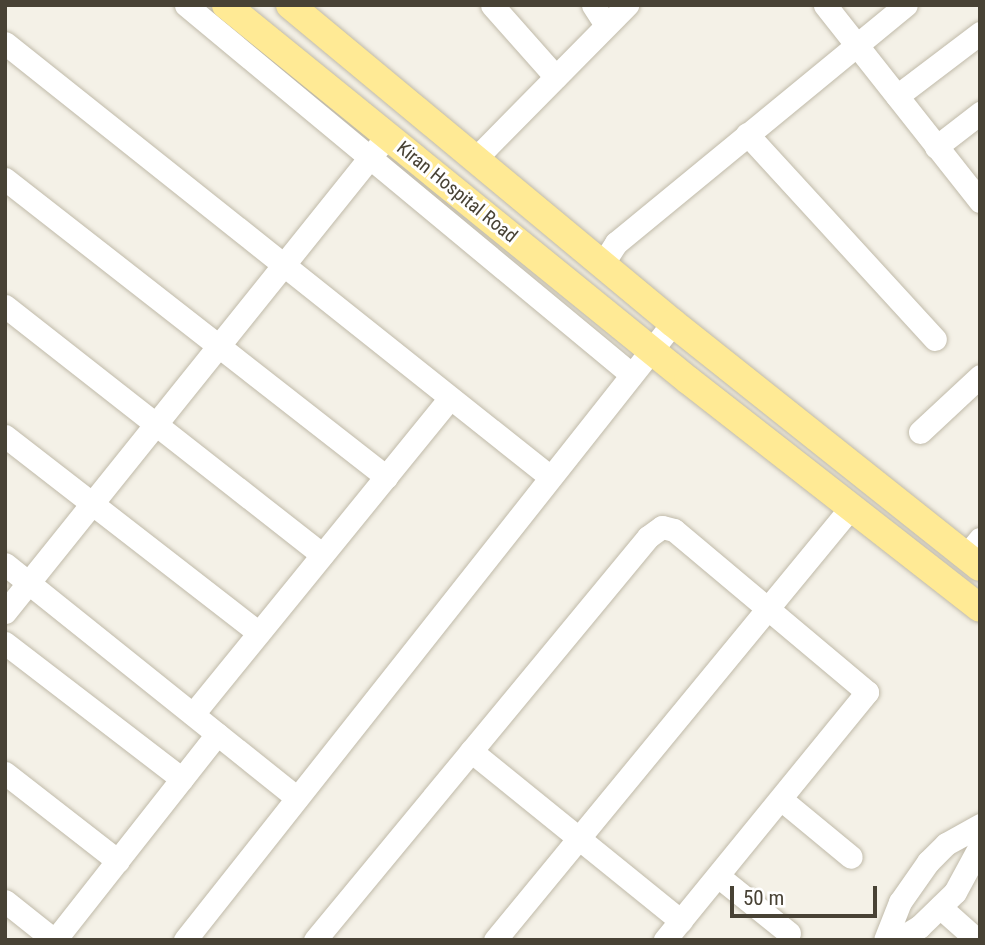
<!DOCTYPE html>
<html>
<head>
<meta charset="utf-8">
<style>
	body { margin:0 }
	#map { position:relative; width:985px; height:945px; overflow:hidden; background:#f4f1e7; font-family:"Roboto Condensed",sans-serif }
	div>[style] { position:absolute }
	[style*='--x'] { left:calc(var(--x)*1px); top:calc(var(--y)*1px); width:calc(var(--w)*1px); rotate:calc(var(--a)*1deg) }
	.roads { filter:drop-shadow(0 0 2px #c0baa9) drop-shadow(0 0 2px #c0baa9) }
	.minor>* { height:23px; margin:-11.5px; padding:0 11.5px; transform-origin:11.5px; border-radius:11.5px; background:#fff }
	.major>* { height:28px; margin:-14px; padding:0 14px; transform-origin:14px; border-radius:14px; background:#ffea95 }
	span { translate:-50% -50%; white-space:nowrap; text-align:center; line-height:1.15; -webkit-text-stroke:6px #fff; paint-order:stroke }
	.street-label { font-size:19px; color:#484235 }
	.frame { position:absolute; inset:0; border:7px solid #484235; pointer-events:none }
	.scale { position:absolute; left:730px; top:886px; width:147px; height:32px; box-sizing:border-box; border:4px solid #484235; border-top:0; padding-left:9px; font-size:21px; line-height:24px; white-space:nowrap; color:#484235; -webkit-text-stroke:5px #fff; paint-order:stroke }
</style>
</head>
<body>
<div id="map">
	<div class="roads">
		<div class="minor">
			<div style="--x:186;--y:5;--w:579;--a:39.68"></div>
			<div style="--x:492;--y:5;--w:96;--a:48.4"></div>
			<div style="--x:593;--y:5;--w:24;--a:57"></div>
			<div style="--x:825;--y:5;--w:250;--a:51.7"></div>
			<div style="--x:5;--y:43;--w:695;--a:38.52"></div>
			<div style="--x:897;--y:96;--w:104;--a:-37.2"></div>
			<div style="--x:747;--y:134;--w:278;--a:47.5"></div>
			<div style="--x:936;--y:147;--w:56;--a:-37.7"></div>
			<div style="--x:477;--y:157;--w:214;--a:-45.4"></div>
			<div style="--x:5;--y:179;--w:484;--a:38"></div>
			<div style="--x:603;--y:263;--w:24;--a:-57"></div>
			<div style="--x:616;--y:243;--w:375;--a:-39.4"></div>
			<div style="--x:5;--y:306;--w:403;--a:38.1"></div>
			<div style="--x:920;--y:432;--w:82;--a:-43"></div>
			<div style="--x:5;--y:436;--w:321;--a:37.8"></div>
			<div style="--x:966;--y:556;--w:22;--a:-51"></div>
			<div style="--x:5;--y:564;--w:374;--a:38.7"></div>
			<div style="--x:5;--y:612;--w:610;--a:-51.25"></div>
			<div style="--x:5;--y:643;--w:223;--a:37.5"></div>
			<div style="--x:193;--y:714;--w:407;--a:-50.9"></div>
			<div style="--x:471;--y:751;--w:270;--a:39"></div>
			<div style="--x:5;--y:773;--w:143;--a:37.9"></div>
			<div style="--x:782;--y:800;--w:89;--a:39.6"></div>
			<div style="--x:718;--y:876;--w:91;--a:38.8"></div>
			<div style="--x:5;--y:901;--w:63;--a:38.5"></div>
			<div style="--x:940;--y:907;--w:50;--a:41.7"></div>
			<div style="--x:55;--y:940;--w:262;--a:-51.8"></div>
			<div style="--x:185;--y:940;--w:787;--a:-51.66"></div>
			<div style="--x:315;--y:940;--w:523;--a:-50.43"></div>
			<div style="--x:648;--y:537;--w:17;--a:-36"></div>
			<div style="--x:662;--y:527;--w:12;--a:14"></div>
			<div style="--x:674;--y:530;--w:252;--a:40"></div>
			<div style="--x:867;--y:692;--w:320;--a:129.2"></div>
			<div style="--x:495;--y:940;--w:562;--a:-50.56"></div>
			<div style="--x:885;--y:940;--w:41;--a:-68.5"></div>
			<div style="--x:900;--y:902;--w:49;--a:-55"></div>
			<div style="--x:928;--y:862;--w:25;--a:-45"></div>
			<div style="--x:946;--y:844;--w:39;--a:-29"></div>
			<div style="--x:897;--y:940;--w:26;--a:-31"></div>
			<div style="--x:919;--y:927;--w:50;--a:-44.2"></div>
			<div style="--x:955;--y:892;--w:52;--a:-61.5"></div>
		</div>
		<div class="major">
			<div style="--x:226;--y:5;--w:595;--a:39.07"></div>
			<div style="--x:688;--y:380;--w:370;--a:38"></div>
			<div style="--x:290;--y:5;--w:498;--a:39.7"></div>
			<div style="--x:673;--y:323;--w:392;--a:38.5"></div>
		</div>
	</div>
	<div class="street-label">
		<span style="left:457px;top:192px;rotate:39deg">Kiran Hospital Road</span>
	</div>
	<div class="frame"></div>
	<div class="scale">50 m</div>
</div>
</body>
</html>
